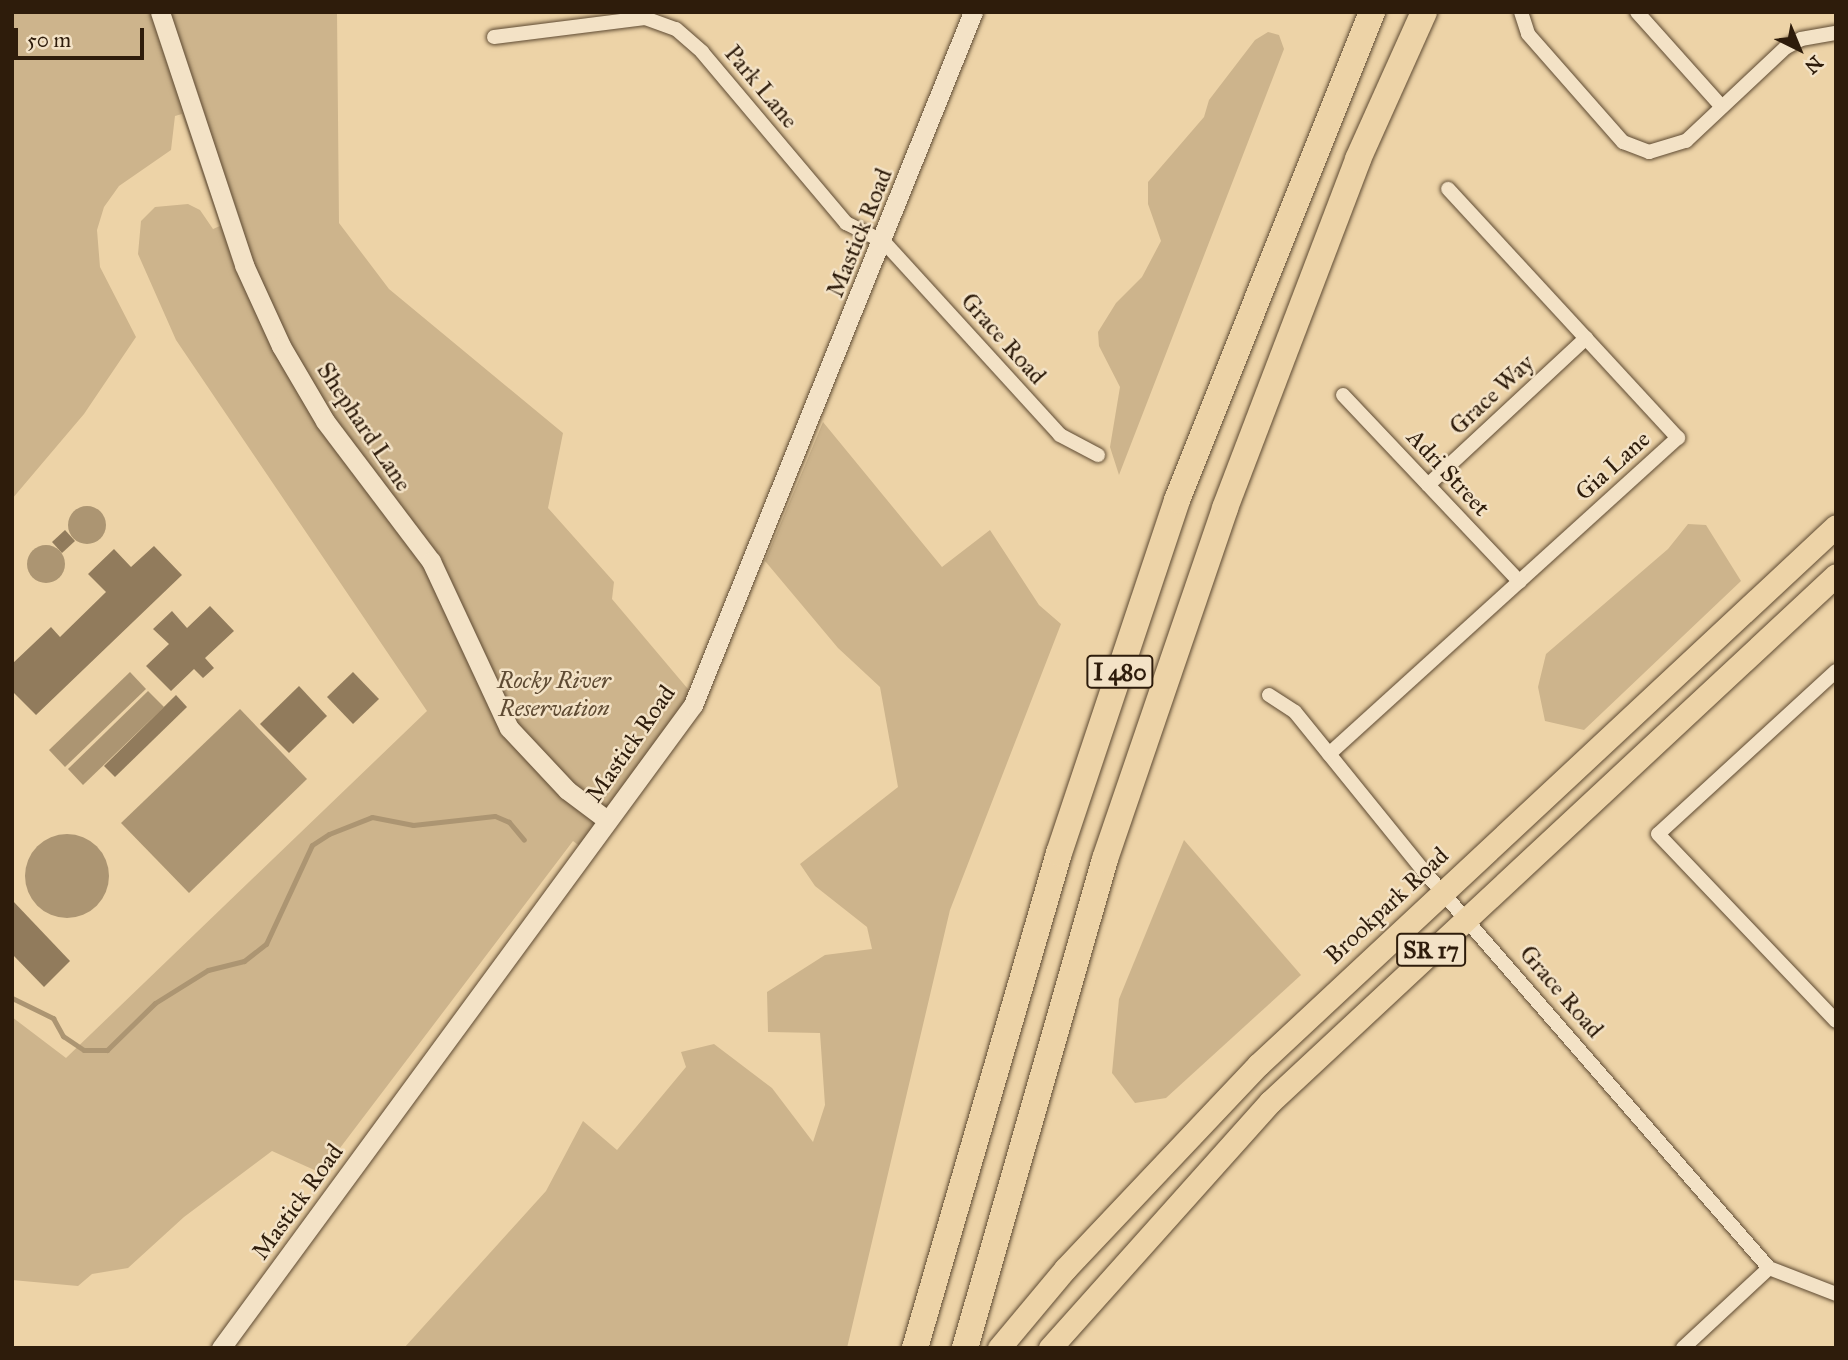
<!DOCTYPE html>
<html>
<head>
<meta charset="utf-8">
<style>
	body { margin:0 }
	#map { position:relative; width:1848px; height:1360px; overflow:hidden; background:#edd3a7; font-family:"IM FELL Great Primer",serif }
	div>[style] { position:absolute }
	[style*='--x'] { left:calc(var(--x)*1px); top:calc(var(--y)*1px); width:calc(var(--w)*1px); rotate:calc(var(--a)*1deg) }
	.green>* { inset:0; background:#cdb48c }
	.water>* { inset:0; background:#ac9572 }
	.round { border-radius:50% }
	.stream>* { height:5px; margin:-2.5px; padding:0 2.5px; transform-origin:2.5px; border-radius:2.5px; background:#ac9572 }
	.building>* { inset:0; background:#917b5c }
	.roads { filter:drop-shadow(0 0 2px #5e4a32) drop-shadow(0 0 2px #5e4a32) }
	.minor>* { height:14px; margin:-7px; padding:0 7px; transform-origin:7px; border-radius:7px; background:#f3e2c6 }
	.tertiary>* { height:19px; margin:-9.5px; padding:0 9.5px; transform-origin:9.5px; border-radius:9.5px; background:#f3e2c6 }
	.primary>* { height:23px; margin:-11.5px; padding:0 11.5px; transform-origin:11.5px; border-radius:11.5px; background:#edd3a7 }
	.motorway>* { height:26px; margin:-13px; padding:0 13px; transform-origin:13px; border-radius:13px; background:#edd3a7 }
	span { translate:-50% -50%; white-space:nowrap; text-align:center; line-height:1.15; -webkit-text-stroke:5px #f3e2c6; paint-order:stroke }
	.shield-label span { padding:2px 5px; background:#f3e2c6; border:2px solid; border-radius:5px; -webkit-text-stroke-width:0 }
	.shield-label { font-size:23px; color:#2e1c0b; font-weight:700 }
	.street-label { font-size:24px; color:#2e1c0b }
	.park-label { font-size:24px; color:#5e4a32; font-style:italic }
	.frame { position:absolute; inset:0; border:14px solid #2e1c0b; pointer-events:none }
	.north { position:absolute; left:1764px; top:14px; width:70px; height:70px; -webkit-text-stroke:5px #f3e2c6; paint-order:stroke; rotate:137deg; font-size:19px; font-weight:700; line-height:28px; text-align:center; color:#2e1c0b }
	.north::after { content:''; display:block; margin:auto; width:24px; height:32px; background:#2e1c0b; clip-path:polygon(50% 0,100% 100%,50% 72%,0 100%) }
	.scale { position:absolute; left:14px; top:28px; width:130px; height:32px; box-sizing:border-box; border:4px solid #2e1c0b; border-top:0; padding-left:9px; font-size:21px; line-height:24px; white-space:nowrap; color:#2e1c0b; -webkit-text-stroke:5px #f3e2c6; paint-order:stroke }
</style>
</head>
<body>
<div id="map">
	<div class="green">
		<div style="clip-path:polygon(12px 12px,337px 12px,339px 223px,389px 289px,563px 433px,548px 508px,614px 582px,612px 599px,693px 695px,581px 847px,573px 841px,321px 1173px,272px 1151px,184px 1217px,128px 1268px,92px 1274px,78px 1286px,12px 1280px,12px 1017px,66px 1058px,427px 711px,176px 340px,138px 254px,141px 221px,155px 207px,188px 204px,200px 210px,213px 229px,220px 226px,182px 114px,175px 116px,171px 150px,119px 186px,104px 207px,97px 230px,100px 267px,136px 337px,84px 414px,12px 499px)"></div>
		<div style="clip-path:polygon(1268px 32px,1279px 35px,1284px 49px,1119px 475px,1110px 447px,1120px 387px,1099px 346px,1098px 332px,1116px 303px,1142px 277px,1161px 241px,1148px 204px,1148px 182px,1204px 117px,1209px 100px,1255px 40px)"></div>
		<div style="clip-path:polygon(823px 422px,942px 567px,990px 530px,1039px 605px,1061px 624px,950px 910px,847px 1348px,404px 1348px,546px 1191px,583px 1121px,617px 1150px,686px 1067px,681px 1052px,714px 1044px,772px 1088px,813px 1142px,825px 1105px,820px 1033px,768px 1032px,767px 992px,825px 955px,872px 949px,867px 927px,815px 886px,800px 864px,898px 787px,880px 687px,838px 648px,765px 561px)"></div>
		<div style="clip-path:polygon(1688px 524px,1706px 525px,1741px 581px,1584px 730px,1545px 721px,1538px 687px,1546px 654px,1668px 549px)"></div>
		<div style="clip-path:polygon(1184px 840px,1301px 975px,1166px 1098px,1135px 1103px,1112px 1073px,1119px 999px)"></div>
	</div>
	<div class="water">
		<div class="round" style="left:68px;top:506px;width:38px;height:38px"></div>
		<div class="round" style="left:27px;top:545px;width:38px;height:38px"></div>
		<div style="clip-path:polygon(130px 672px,146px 689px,65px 767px,49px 750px)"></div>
		<div style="clip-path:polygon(148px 691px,164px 707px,83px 785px,68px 769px)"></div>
		<div style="clip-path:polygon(240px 709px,307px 779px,189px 893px,121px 823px)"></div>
		<div class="round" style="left:25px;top:834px;width:84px;height:84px"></div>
	</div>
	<div class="stream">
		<div style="--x:12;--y:998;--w:46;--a:26"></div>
		<div style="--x:53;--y:1018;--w:21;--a:61"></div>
		<div style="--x:63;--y:1036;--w:25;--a:34"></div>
		<div style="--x:84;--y:1050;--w:23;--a:0"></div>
		<div style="--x:107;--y:1050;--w:67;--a:-44.4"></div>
		<div style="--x:155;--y:1003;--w:62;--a:-31.9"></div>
		<div style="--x:208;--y:970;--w:37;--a:-14"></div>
		<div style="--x:244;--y:961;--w:28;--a:-38"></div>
		<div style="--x:266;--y:944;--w:109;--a:-65.1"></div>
		<div style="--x:312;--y:845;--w:20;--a:-33"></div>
		<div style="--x:329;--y:834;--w:46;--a:-21.6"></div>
		<div style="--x:372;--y:817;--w:42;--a:11"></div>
		<div style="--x:413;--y:825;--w:82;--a:-6.3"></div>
		<div style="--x:495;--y:816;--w:15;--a:23"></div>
		<div style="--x:509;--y:822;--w:23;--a:50"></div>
	</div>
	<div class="building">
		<div style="clip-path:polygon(65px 530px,75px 541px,62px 553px,52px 542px)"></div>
		<div style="clip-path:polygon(154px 546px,182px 575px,36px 715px,12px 691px,12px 664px,51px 627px,60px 637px,106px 592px,88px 574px,114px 549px,131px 567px)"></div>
		<div style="clip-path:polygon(210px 606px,234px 631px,205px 658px,214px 668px,203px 678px,194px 669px,171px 691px,146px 666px,169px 644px,153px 629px,172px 611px,187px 628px)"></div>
		<div style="clip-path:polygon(353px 672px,379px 699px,353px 724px,327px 697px)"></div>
		<div style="clip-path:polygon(299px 686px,327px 716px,289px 753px,260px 724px)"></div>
		<div style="clip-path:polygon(176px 695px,187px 707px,115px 777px,104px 766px)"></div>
		<div style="clip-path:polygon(12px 900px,70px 961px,44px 987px,12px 954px)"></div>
	</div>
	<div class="roads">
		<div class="minor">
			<div style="--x:1521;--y:12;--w:23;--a:72"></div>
			<div style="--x:1528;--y:34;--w:144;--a:48.7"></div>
			<div style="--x:1623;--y:142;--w:28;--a:21"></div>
			<div style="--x:1649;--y:152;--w:39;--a:-17"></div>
			<div style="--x:1686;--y:141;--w:136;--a:-43.2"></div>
			<div style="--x:1785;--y:48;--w:18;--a:-29"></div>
			<div style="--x:1801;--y:39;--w:36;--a:-10"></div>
			<div style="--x:1637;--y:12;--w:127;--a:48.2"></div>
			<div style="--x:494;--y:37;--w:152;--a:-7.2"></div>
			<div style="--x:645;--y:18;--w:33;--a:20"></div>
			<div style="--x:676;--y:29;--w:35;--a:41"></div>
			<div style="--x:702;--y:52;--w:224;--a:49.9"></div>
			<div style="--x:846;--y:223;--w:42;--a:26.6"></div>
			<div style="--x:884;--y:242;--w:261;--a:47.6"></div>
			<div style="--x:1060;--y:435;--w:43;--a:27.8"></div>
			<div style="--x:1343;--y:395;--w:257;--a:46.6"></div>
			<div style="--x:1428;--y:485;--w:216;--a:-42.9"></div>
			<div style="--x:1836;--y:671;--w:241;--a:137.5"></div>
			<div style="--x:1658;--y:834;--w:258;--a:46.4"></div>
			<div style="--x:1269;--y:695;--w:31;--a:33"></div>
			<div style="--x:1295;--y:712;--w:202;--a:51"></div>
			<div style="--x:1422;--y:869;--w:529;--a:48.99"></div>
			<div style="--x:1769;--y:1268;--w:72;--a:21.2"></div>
			<div style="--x:1329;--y:754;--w:471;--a:-42.2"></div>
			<div style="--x:1678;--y:438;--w:339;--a:-132.7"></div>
			<div style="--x:1683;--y:1348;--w:117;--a:-42.9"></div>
		</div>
		<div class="tertiary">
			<div style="--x:160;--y:12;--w:267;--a:71.6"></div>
			<div style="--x:244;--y:265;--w:89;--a:65.4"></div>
			<div style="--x:281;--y:346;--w:87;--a:59.6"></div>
			<div style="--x:325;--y:421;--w:176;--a:52.9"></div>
			<div style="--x:431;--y:561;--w:184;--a:65"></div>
			<div style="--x:509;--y:728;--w:85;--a:46.9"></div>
			<div style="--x:567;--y:790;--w:50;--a:36.9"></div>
			<div style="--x:221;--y:1348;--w:798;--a:-53.72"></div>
			<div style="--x:693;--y:705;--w:747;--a:-68"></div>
		</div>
		<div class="primary">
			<div style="--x:999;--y:1348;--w:103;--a:-50.1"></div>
			<div style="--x:1065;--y:1269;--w:281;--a:-46.6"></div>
			<div style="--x:1258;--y:1065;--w:790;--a:-43"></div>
			<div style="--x:1050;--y:1348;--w:330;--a:-48.2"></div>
			<div style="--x:1270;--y:1102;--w:773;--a:-42.96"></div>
		</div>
		<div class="motorway">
			<div style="--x:915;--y:1348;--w:516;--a:-73.78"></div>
			<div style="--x:1059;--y:853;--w:372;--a:-71.5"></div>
			<div style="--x:1177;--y:500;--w:526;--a:-68.22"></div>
			<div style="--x:965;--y:1348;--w:509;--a:-74.02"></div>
			<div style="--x:1105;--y:859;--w:371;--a:-71.1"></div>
			<div style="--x:1225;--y:508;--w:373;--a:-69.1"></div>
			<div style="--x:1358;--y:159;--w:161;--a:-65.8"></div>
		</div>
	</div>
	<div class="shield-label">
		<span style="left:1120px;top:672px">I 480</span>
		<span style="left:1431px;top:950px">SR 17</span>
	</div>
	<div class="street-label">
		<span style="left:761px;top:87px;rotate:50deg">Park Lane</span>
		<span style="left:860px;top:233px;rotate:-68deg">Mastick Road</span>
		<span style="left:1003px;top:339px;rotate:48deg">Grace Road</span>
		<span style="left:1492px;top:395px;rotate:-43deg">Grace Way</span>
		<span style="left:364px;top:427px;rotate:56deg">Shephard Lane</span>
		<span style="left:1613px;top:466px;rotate:-42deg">Gia Lane</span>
		<span style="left:1448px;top:473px;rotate:47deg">Adri Street</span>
		<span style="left:631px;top:744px;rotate:-55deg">Mastick Road</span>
		<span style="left:1387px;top:906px;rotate:-43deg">Brookpark Road</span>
		<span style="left:1561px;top:992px;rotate:49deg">Grace Road</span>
		<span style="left:298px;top:1202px;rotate:-54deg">Mastick Road</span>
	</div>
	<div class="park-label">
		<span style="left:554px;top:695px">Rocky River<br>Reservation</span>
	</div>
	<div class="frame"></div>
	<div class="north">N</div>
	<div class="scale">50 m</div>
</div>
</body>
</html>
